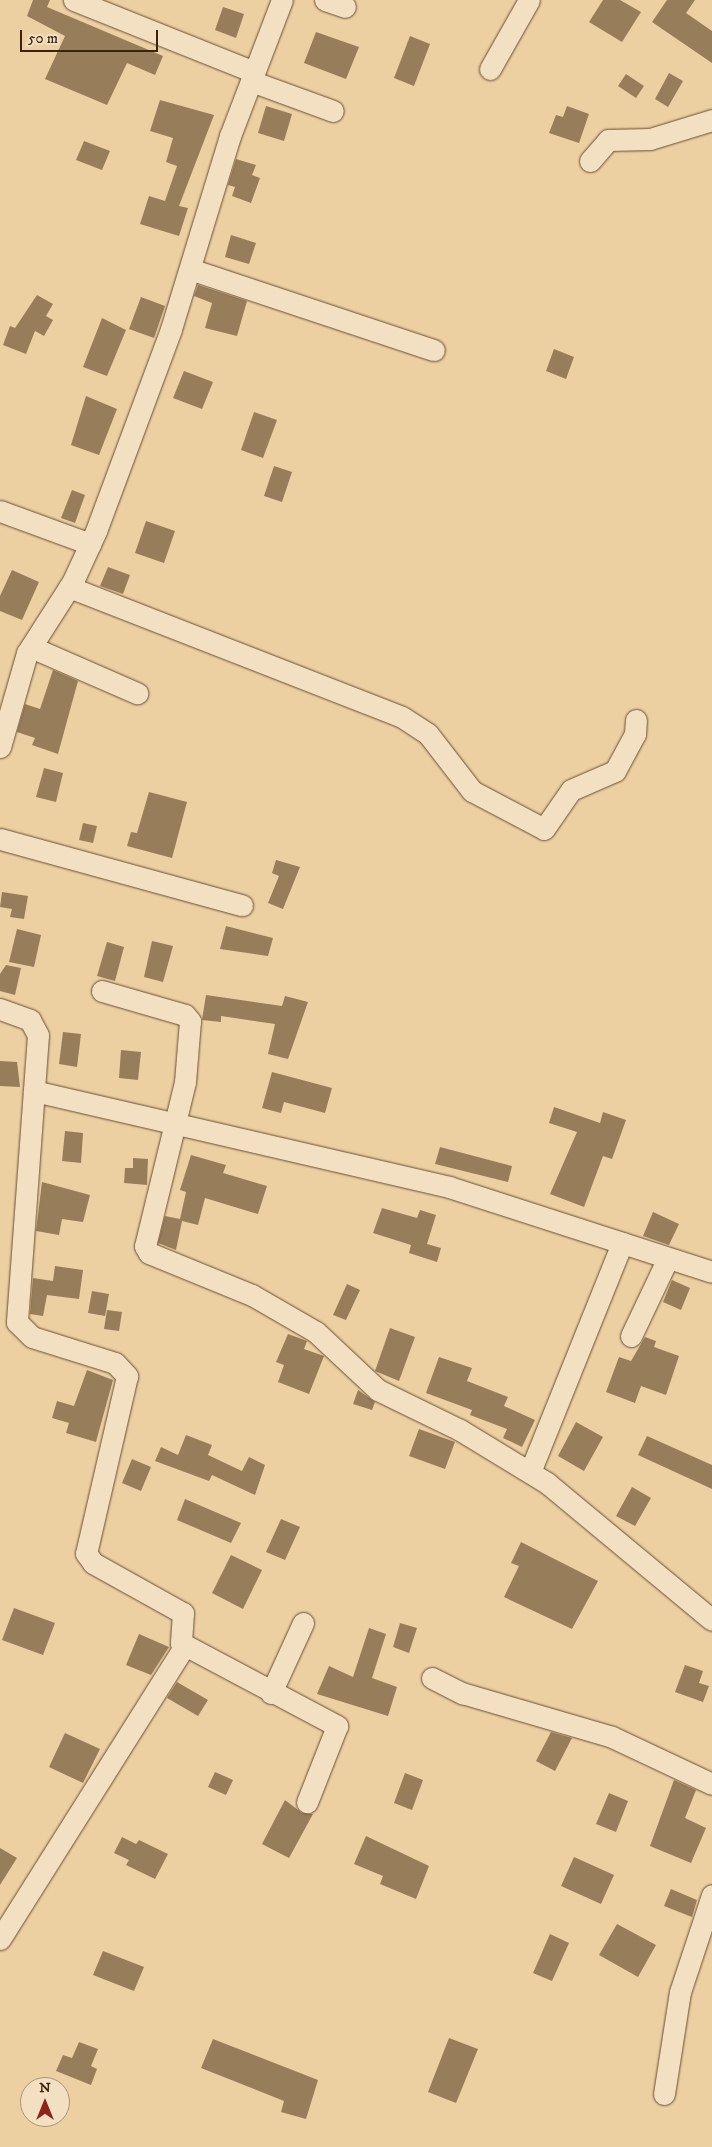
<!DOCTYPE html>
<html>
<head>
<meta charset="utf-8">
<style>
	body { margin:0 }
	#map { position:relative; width:712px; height:2147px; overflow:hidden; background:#edd0a2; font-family:"IM FELL DW Pica",serif }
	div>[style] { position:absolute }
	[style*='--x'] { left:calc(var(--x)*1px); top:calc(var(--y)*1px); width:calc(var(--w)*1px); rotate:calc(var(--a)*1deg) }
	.building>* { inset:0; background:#977d5a }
	.roads { filter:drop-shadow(0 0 1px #674e32) drop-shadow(0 0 1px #674e32) }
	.minor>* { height:21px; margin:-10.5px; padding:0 10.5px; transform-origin:10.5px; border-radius:10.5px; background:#f3e0c3 }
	span { translate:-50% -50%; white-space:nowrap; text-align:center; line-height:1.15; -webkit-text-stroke:4px #f3e0c3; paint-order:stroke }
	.north { position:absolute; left:20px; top:2077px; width:50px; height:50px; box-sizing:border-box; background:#f3e0c3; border:1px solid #a9947a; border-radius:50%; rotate:0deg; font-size:14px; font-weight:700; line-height:20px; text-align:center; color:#3a230d }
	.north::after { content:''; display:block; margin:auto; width:18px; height:22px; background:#8f2418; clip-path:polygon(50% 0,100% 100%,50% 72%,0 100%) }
	.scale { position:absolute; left:20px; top:30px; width:138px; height:22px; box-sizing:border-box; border:2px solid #3a230d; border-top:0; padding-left:6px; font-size:15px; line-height:18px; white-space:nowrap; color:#3a230d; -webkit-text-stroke:4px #f3e0c3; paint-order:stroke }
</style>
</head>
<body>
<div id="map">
	<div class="building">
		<div style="clip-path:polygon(33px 0,50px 0,47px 7px,163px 56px,155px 75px,127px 63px,107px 105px,45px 79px,65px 36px,27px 16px)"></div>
		<div style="clip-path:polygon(603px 0,620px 0,641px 12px,622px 42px,589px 22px)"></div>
		<div style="clip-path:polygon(667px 0,695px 0,686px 13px,712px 31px,712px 63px,652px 22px)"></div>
		<div style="clip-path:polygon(223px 7px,244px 14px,236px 38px,215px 30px)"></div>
		<div style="clip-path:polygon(316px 32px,359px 47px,346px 79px,304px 63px)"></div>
		<div style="clip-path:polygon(410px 36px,430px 44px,414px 86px,394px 78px)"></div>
		<div style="clip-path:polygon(669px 73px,683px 81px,668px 107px,655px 99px)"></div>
		<div style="clip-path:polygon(626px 74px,644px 86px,636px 98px,618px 86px)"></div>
		<div style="clip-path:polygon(160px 100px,214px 115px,179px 206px,188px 208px,179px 236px,140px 224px,149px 196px,165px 201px,177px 166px,166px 162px,173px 138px,150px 131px)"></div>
		<div style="clip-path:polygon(266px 106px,292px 114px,284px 141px,258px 133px)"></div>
		<div style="clip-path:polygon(567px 106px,589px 114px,579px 143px,549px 133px,556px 115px,563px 117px)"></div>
		<div style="clip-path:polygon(84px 141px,110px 151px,102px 170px,76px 160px)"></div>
		<div style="clip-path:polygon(236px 159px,256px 165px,252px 175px,260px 178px,251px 203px,232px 196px,235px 187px,228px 185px)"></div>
		<div style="clip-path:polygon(231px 235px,256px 243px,249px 264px,225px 257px)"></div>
		<div style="clip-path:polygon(198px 285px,247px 301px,237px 336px,205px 328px,212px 303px,194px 296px)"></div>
		<div style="clip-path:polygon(37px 295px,53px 304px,46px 316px,53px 320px,44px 336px,35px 331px,26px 354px,3px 345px,10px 326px,15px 328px)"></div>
		<div style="clip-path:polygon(141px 297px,165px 306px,154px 338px,129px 329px)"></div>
		<div style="clip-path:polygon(102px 318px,126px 330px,107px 376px,83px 367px)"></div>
		<div style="clip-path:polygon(554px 349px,574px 357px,566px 379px,546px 371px)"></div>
		<div style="clip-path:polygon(184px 371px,213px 382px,202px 409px,173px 398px)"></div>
		<div style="clip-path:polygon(86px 396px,117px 409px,99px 455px,71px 445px)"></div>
		<div style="clip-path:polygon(254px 412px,277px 420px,263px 458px,241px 450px)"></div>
		<div style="clip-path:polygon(274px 466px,292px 472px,282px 502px,264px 496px)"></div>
		<div style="clip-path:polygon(72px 490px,85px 495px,75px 523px,61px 518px)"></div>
		<div style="clip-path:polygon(146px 521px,175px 531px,164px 563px,135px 553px)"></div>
		<div style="clip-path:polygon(108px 567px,130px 575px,123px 594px,100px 586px)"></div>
		<div style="clip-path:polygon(12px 570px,39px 582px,22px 620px,0 611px,0 596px)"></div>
		<div style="clip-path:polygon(53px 670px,78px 681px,58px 754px,32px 745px,35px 738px,17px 732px,25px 704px,40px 709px)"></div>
		<div style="clip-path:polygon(44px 768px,63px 773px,56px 802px,36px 797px)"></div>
		<div style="clip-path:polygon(149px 792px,187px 802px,172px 858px,127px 846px,131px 832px,137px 833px)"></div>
		<div style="clip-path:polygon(83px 823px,97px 826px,93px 843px,79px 840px)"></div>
		<div style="clip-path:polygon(276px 860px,300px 867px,283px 909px,268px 903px,279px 876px,272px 873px)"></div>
		<div style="clip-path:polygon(2px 892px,28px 896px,24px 919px,10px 917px,12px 909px,0 907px)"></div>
		<div style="clip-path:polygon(226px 926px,273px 938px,268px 956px,220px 949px)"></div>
		<div style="clip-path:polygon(17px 929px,41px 935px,34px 967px,9px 962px)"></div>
		<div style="clip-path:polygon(152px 941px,173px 946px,163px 982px,144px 977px)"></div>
		<div style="clip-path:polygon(107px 942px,124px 947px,115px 981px,97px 976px)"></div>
		<div style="clip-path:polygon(6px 965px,21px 968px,15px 995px,0 991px,0 974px)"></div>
		<div style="clip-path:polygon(206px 995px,282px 1006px,285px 996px,308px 1002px,288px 1059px,268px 1054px,275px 1024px,221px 1016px,221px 1022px,202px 1020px)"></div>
		<div style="clip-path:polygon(63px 1032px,81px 1034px,77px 1067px,59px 1064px)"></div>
		<div style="clip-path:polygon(121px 1050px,141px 1052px,138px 1080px,119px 1078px)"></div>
		<div style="clip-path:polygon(0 1061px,17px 1062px,20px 1087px,0 1086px)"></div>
		<div style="clip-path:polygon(272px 1072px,332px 1088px,325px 1113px,284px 1102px,281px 1113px,262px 1108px)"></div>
		<div style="clip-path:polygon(554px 1107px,600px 1123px,603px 1112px,626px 1120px,612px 1159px,603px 1156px,584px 1207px,550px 1194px,577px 1132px,549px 1123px)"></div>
		<div style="clip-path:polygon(65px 1131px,83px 1133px,81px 1163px,62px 1161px)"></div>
		<div style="clip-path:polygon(440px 1147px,512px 1166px,508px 1182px,435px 1164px)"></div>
		<div style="clip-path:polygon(191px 1155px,226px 1165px,223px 1173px,267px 1186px,258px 1214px,205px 1198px,198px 1225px,182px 1221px,176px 1250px,158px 1243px,165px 1216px,180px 1219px,186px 1192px,180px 1190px)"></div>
		<div style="clip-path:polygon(133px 1158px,148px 1159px,147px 1185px,124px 1183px,125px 1168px,133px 1168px)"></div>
		<div style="clip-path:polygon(42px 1182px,90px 1195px,83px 1222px,62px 1219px,59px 1235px,36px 1231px)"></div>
		<div style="clip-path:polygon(382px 1208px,417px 1218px,420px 1210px,436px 1215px,427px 1244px,441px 1248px,437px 1262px,409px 1253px,411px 1245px,373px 1233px)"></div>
		<div style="clip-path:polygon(653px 1212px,679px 1224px,669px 1245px,643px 1236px)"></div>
		<div style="clip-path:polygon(55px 1266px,83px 1270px,79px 1299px,47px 1295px,43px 1316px,30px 1314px,33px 1278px,53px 1281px)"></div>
		<div style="clip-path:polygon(672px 1280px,690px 1288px,681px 1310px,663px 1302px)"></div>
		<div style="clip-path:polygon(347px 1284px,360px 1290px,346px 1320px,333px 1315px)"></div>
		<div style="clip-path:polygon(92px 1291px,109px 1294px,105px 1316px,88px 1313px)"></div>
		<div style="clip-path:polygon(107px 1310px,122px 1312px,119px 1331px,104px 1329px)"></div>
		<div style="clip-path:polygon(390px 1328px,415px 1337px,399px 1381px,375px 1371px)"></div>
		<div style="clip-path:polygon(288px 1334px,307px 1341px,304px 1349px,324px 1356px,309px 1394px,278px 1382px,284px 1365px,276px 1362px)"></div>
		<div style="clip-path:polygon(645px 1337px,656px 1341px,654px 1347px,679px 1356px,666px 1395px,641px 1386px,635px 1403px,606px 1392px,619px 1357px,631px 1361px)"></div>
		<div style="clip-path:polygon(439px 1357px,472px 1368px,467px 1381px,508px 1397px,504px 1406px,535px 1420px,522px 1447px,503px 1438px,507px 1429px,470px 1415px,472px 1410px,426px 1393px)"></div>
		<div style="clip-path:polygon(87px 1370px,113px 1380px,96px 1442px,66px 1433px,69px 1423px,52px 1418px,57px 1401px,74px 1406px)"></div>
		<div style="clip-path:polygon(358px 1390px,375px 1402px,372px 1410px,353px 1404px)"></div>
		<div style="clip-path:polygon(576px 1422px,603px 1437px,584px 1471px,558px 1456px)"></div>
		<div style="clip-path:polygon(419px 1429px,455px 1442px,445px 1469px,409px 1456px)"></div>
		<div style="clip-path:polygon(186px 1435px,212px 1445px,208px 1455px,242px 1471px,249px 1457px,265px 1465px,255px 1495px,212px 1475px,209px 1481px,155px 1461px,161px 1447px,178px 1455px)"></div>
		<div style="clip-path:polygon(647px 1436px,712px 1465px,712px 1489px,638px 1455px)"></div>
		<div style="clip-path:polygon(132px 1459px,151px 1467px,141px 1491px,122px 1483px)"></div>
		<div style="clip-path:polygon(632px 1487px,651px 1498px,635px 1526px,616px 1516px)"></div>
		<div style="clip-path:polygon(185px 1499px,241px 1523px,231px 1543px,177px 1520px)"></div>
		<div style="clip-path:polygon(281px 1519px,300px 1527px,285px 1560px,266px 1552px)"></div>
		<div style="clip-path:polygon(521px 1542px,598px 1581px,572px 1629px,504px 1597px,519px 1566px,511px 1563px)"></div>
		<div style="clip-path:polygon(231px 1555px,262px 1570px,243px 1609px,212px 1593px)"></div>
		<div style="clip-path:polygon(14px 1608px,55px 1623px,43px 1655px,2px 1640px)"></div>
		<div style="clip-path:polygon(400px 1623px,417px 1628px,409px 1653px,393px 1647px)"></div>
		<div style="clip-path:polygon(369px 1628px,386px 1634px,372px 1678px,397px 1687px,388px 1716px,317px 1694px,329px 1666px,353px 1677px)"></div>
		<div style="clip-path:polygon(139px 1634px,169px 1647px,151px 1675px,126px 1665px)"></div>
		<div style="clip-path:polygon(685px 1665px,703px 1671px,699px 1683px,709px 1686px,703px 1702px,675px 1692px)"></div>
		<div style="clip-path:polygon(177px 1682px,208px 1700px,198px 1716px,167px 1698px)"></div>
		<div style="clip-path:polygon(551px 1732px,572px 1738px,555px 1771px,536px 1761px)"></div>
		<div style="clip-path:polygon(65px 1733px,100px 1749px,83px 1783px,49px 1767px)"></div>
		<div style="clip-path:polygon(215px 1772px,233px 1780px,226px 1795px,208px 1787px)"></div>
		<div style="clip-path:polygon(405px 1773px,423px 1780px,412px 1810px,394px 1803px)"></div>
		<div style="clip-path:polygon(674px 1780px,696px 1790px,685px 1818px,706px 1828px,691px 1863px,650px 1846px)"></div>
		<div style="clip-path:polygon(609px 1793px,628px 1801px,616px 1832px,596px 1824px)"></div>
		<div style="clip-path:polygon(285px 1800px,302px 1813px,313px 1814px,289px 1858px,262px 1844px)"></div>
		<div style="clip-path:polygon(366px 1836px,429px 1866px,416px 1899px,380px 1884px,383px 1876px,354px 1864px)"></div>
		<div style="clip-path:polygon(122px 1837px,136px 1844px,139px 1840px,168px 1854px,155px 1879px,126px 1865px,129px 1860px,114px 1853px)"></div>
		<div style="clip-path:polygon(0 1848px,17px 1858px,0 1885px)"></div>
		<div style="clip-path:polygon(574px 1857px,614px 1875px,601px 1904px,561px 1886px)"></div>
		<div style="clip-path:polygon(671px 1889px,697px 1900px,692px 1917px,664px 1906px)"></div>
		<div style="clip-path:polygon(617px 1924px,656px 1945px,638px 1977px,599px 1955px)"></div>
		<div style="clip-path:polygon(550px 1934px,569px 1943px,552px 1981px,533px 1973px)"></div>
		<div style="clip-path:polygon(103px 1951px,144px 1967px,134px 1991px,93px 1975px)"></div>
		<div style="clip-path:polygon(449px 2038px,478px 2049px,456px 2103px,428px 2092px)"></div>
		<div style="clip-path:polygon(213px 2039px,318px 2080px,306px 2119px,281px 2112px,284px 2101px,201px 2068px)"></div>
		<div style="clip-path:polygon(79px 2042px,98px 2049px,91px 2066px,97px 2069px,91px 2085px,56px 2071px,63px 2055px,72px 2058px)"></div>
	</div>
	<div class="roads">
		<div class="minor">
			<div style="--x:74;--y:0;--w:194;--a:21.8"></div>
			<div style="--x:325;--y:0;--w:21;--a:19"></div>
			<div style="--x:490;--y:69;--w:79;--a:-60.5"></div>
			<div style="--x:251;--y:81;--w:87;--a:20.1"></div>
			<div style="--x:590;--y:161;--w:28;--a:-49"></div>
			<div style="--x:608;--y:140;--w:42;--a:-1.4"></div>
			<div style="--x:650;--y:139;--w:65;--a:-17"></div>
			<div style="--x:190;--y:269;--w:257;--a:18.4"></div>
			<div style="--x:0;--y:511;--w:96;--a:20.1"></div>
			<div style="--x:69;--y:587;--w:357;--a:21.3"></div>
			<div style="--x:402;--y:717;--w:31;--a:33"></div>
			<div style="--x:428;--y:734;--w:72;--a:52.3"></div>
			<div style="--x:472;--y:791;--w:81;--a:27.8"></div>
			<div style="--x:544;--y:829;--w:47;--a:-55.3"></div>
			<div style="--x:571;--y:790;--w:48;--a:-23.4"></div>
			<div style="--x:615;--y:771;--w:42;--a:-61.6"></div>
			<div style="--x:635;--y:734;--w:14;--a:-86"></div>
			<div style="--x:31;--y:647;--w:116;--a:23.5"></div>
			<div style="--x:0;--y:747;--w:98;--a:-74"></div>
			<div style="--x:27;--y:653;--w:85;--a:-57.4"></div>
			<div style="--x:73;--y:581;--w:55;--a:-65.3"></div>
			<div style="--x:96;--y:531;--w:215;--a:-69.6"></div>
			<div style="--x:171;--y:329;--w:202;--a:-73"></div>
			<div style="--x:230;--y:136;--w:146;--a:-69.1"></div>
			<div style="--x:0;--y:839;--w:251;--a:15.3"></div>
			<div style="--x:102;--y:991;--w:86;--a:16.1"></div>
			<div style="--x:185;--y:1015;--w:8;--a:50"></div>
			<div style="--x:190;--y:1021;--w:61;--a:94.7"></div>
			<div style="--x:185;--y:1082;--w:169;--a:103.7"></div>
			<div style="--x:145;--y:1246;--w:8;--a:60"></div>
			<div style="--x:149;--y:1253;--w:111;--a:22.2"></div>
			<div style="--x:252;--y:1295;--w:74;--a:30"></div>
			<div style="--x:316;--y:1332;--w:85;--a:43.1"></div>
			<div style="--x:378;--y:1390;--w:91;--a:26"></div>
			<div style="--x:460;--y:1430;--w:102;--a:31.3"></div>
			<div style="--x:547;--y:1483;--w:214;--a:39.7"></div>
			<div style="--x:0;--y:1009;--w:32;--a:20"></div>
			<div style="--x:30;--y:1020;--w:17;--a:62"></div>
			<div style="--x:38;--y:1035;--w:288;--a:94.2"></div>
			<div style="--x:17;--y:1322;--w:21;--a:45"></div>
			<div style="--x:32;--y:1337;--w:87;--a:17.4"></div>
			<div style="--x:115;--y:1363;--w:18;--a:47"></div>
			<div style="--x:127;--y:1376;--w:182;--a:103"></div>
			<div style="--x:86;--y:1553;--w:12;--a:55"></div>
			<div style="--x:93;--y:1563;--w:103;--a:29.1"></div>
			<div style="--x:183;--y:1613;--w:30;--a:94"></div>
			<div style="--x:181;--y:1643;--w:177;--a:28"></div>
			<div style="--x:337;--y:1726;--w:82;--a:111.5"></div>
			<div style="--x:34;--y:1091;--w:426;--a:13"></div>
			<div style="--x:449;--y:1187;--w:276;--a:17.9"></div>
			<div style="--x:631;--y:1336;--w:86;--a:-64.6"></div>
			<div style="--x:530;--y:1472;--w:247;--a:-68.1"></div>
			<div style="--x:432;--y:1678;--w:34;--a:27"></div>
			<div style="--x:462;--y:1693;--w:156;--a:16.3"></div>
			<div style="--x:612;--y:1737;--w:110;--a:25.2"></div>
			<div style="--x:271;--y:1693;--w:77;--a:-65.4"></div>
			<div style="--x:0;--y:1939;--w:347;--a:-57.8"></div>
			<div style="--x:664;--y:2094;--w:103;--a:-81.1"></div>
			<div style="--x:680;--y:1992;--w:102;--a:-71.7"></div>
		</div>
	</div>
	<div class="north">N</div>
	<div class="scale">50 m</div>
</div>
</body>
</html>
